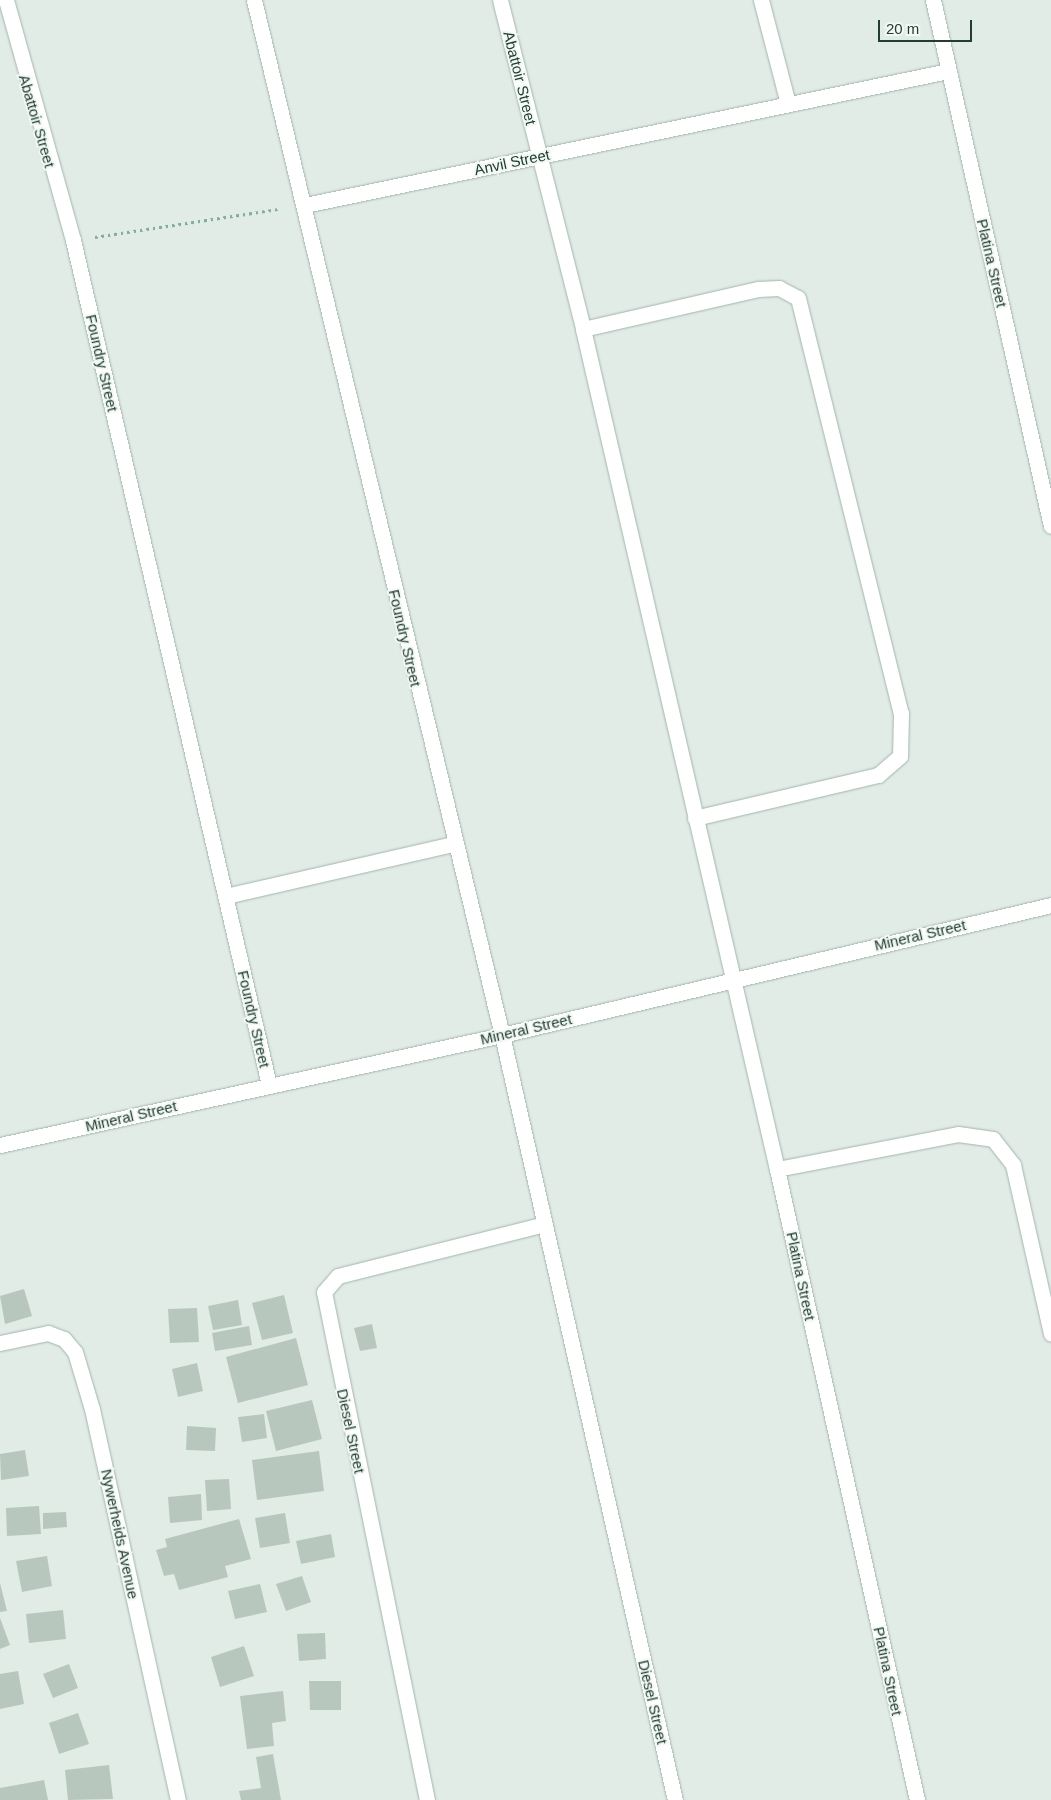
<!DOCTYPE html>
<html>
<head>
<meta charset="utf-8">
<style>
	body { margin:0 }
	#map { position:relative; width:1051px; height:1800px; overflow:hidden; background:#e1ece6; font-family:Helvetica,sans-serif }
	div>[style] { position:absolute }
	[style*='--x'] { left:calc(var(--x)*1px); top:calc(var(--y)*1px); width:calc(var(--w)*1px); rotate:calc(var(--a)*1deg) }
	.building>* { inset:0; background:#b7c7be }
	.path>* { height:3px; margin-top:-1.5px; transform-origin:0; background:repeating-linear-gradient(90deg,#82af9b 0 2.5px,transparent 0 6.5px) }
	.roads { filter:drop-shadow(0 0 1px #a4b4ac) drop-shadow(0 0 1px #a4b4ac) }
	.minor>* { height:15px; margin:-7.5px; padding:0 7.5px; transform-origin:7.5px; border-radius:7.5px; background:#fff }
	span { translate:-50% -50%; white-space:nowrap; text-align:center; line-height:1.15; -webkit-text-stroke:4px #f2f8f4; paint-order:stroke }
	.street-label { font-size:15px; color:#223d32 }
	.scale { position:absolute; left:878px; top:20px; width:94px; height:22px; box-sizing:border-box; border:2px solid #223d32; border-top:0; padding-left:6px; font-size:15px; line-height:18px; white-space:nowrap; color:#223d32; -webkit-text-stroke:4px #f2f8f4; paint-order:stroke }
</style>
</head>
<body>
<div id="map">
	<div class="building">
		<div style="clip-path:polygon(24px 1289px,32px 1316px,5px 1324px,0 1296px)"></div>
		<div style="clip-path:polygon(284px 1295px,293px 1333px,262px 1340px,252px 1303px)"></div>
		<div style="clip-path:polygon(238px 1300px,242px 1325px,213px 1330px,208px 1306px)"></div>
		<div style="clip-path:polygon(197px 1308px,199px 1342px,170px 1343px,168px 1309px)"></div>
		<div style="clip-path:polygon(372px 1324px,377px 1348px,360px 1351px,354px 1328px)"></div>
		<div style="clip-path:polygon(249px 1326px,252px 1345px,215px 1351px,212px 1333px)"></div>
		<div style="clip-path:polygon(296px 1338px,308px 1385px,238px 1403px,226px 1357px)"></div>
		<div style="clip-path:polygon(197px 1363px,203px 1391px,178px 1397px,172px 1369px)"></div>
		<div style="clip-path:polygon(312px 1400px,322px 1439px,276px 1451px,266px 1411px)"></div>
		<div style="clip-path:polygon(264px 1414px,267px 1438px,242px 1442px,238px 1417px)"></div>
		<div style="clip-path:polygon(187px 1426px,216px 1428px,215px 1451px,186px 1450px)"></div>
		<div style="clip-path:polygon(25px 1450px,29px 1476px,1px 1480px,0 1454px)"></div>
		<div style="clip-path:polygon(319px 1451px,324px 1491px,257px 1500px,252px 1460px)"></div>
		<div style="clip-path:polygon(229px 1479px,231px 1509px,207px 1511px,205px 1480px)"></div>
		<div style="clip-path:polygon(201px 1494px,202px 1520px,170px 1523px,168px 1497px)"></div>
		<div style="clip-path:polygon(39px 1506px,41px 1534px,7px 1536px,6px 1508px)"></div>
		<div style="clip-path:polygon(66px 1512px,67px 1527px,43px 1529px,43px 1513px)"></div>
		<div style="clip-path:polygon(285px 1513px,290px 1543px,260px 1548px,255px 1518px)"></div>
		<div style="clip-path:polygon(239px 1519px,251px 1559px,225px 1566px,228px 1577px,179px 1590px,174px 1574px,164px 1576px,156px 1550px,167px 1547px,165px 1539px)"></div>
		<div style="clip-path:polygon(331px 1534px,335px 1557px,301px 1564px,296px 1541px)"></div>
		<div style="clip-path:polygon(47px 1556px,52px 1586px,22px 1592px,16px 1561px)"></div>
		<div style="clip-path:polygon(302px 1576px,311px 1602px,286px 1611px,276px 1584px)"></div>
		<div style="clip-path:polygon(0 1583px,7px 1611px,0 1612px)"></div>
		<div style="clip-path:polygon(260px 1584px,267px 1612px,235px 1619px,228px 1591px)"></div>
		<div style="clip-path:polygon(63px 1610px,66px 1639px,29px 1643px,26px 1614px)"></div>
		<div style="clip-path:polygon(0 1618px,10px 1645px,0 1649px)"></div>
		<div style="clip-path:polygon(325px 1633px,326px 1659px,299px 1661px,297px 1634px)"></div>
		<div style="clip-path:polygon(244px 1646px,254px 1676px,220px 1687px,211px 1657px)"></div>
		<div style="clip-path:polygon(69px 1664px,78px 1688px,53px 1698px,43px 1674px)"></div>
		<div style="clip-path:polygon(18px 1671px,24px 1704px,0 1709px,0 1674px)"></div>
		<div style="clip-path:polygon(309px 1681px,341px 1681px,341px 1710px,310px 1710px)"></div>
		<div style="clip-path:polygon(283px 1691px,286px 1721px,272px 1723px,274px 1746px,247px 1749px,240px 1696px)"></div>
		<div style="clip-path:polygon(78px 1713px,89px 1744px,59px 1754px,49px 1723px)"></div>
		<div style="clip-path:polygon(273px 1754px,281px 1800px,241px 1800px,239px 1791px,261px 1788px,256px 1757px)"></div>
		<div style="clip-path:polygon(109px 1765px,113px 1799px,68px 1800px,65px 1770px)"></div>
		<div style="clip-path:polygon(44px 1780px,48px 1800px,0 1800px,0 1788px)"></div>
	</div>
	<div class="path">
		<div style="--x:95;--y:237;--w:186;--a:-8.7"></div>
	</div>
	<div class="roads">
		<div class="minor">
			<div style="--x:6;--y:0;--w:249;--a:74.4"></div>
			<div style="--x:73;--y:240;--w:867;--a:76.94"></div>
			<div style="--x:254;--y:0;--w:1064;--a:76.53"></div>
			<div style="--x:502;--y:1035;--w:784;--a:77.26"></div>
			<div style="--x:500;--y:0;--w:339;--a:75.8"></div>
			<div style="--x:583;--y:329;--w:862;--a:77"></div>
			<div style="--x:761;--y:0;--w:107;--a:75.4"></div>
			<div style="--x:933;--y:0;--w:539;--a:77.36"></div>
			<div style="--x:305;--y:205;--w:657;--a:-11.77"></div>
			<div style="--x:583;--y:329;--w:180;--a:-12.9"></div>
			<div style="--x:758;--y:289;--w:21;--a:-3"></div>
			<div style="--x:779;--y:288;--w:21;--a:28"></div>
			<div style="--x:798;--y:298;--w:428;--a:76.1"></div>
			<div style="--x:901;--y:713;--w:43;--a:91.3"></div>
			<div style="--x:900;--y:756;--w:29;--a:139"></div>
			<div style="--x:878;--y:775;--w:188;--a:166.8"></div>
			<div style="--x:226;--y:896;--w:233;--a:-12.9"></div>
			<div style="--x:0;--y:1145;--w:514;--a:-12.36"></div>
			<div style="--x:502;--y:1035;--w:564;--a:-13.32"></div>
			<div style="--x:0;--y:1343;--w:49;--a:-11.8"></div>
			<div style="--x:48;--y:1333;--w:17;--a:21"></div>
			<div style="--x:64;--y:1339;--w:17;--a:50"></div>
			<div style="--x:75;--y:1352;--w:59;--a:73.4"></div>
			<div style="--x:92;--y:1409;--w:400;--a:77.6"></div>
			<div style="--x:427;--y:1800;--w:518;--a:-101.46"></div>
			<div style="--x:324;--y:1292;--w:21;--a:-49"></div>
			<div style="--x:338;--y:1276;--w:213;--a:-14.1"></div>
			<div style="--x:917;--y:1800;--w:646;--a:-102.51"></div>
			<div style="--x:777;--y:1169;--w:184;--a:-10.9"></div>
			<div style="--x:958;--y:1134;--w:35;--a:8"></div>
			<div style="--x:993;--y:1139;--w:33;--a:52"></div>
			<div style="--x:1013;--y:1165;--w:173;--a:77.3"></div>
		</div>
	</div>
	<div class="street-label">
		<span style="left:520px;top:78px;rotate:76deg">Abattoir Street</span>
		<span style="left:37px;top:121px;rotate:74deg">Abattoir Street</span>
		<span style="left:512px;top:162px;rotate:-12deg">Anvil Street</span>
		<span style="left:992px;top:263px;rotate:77deg">Platina Street</span>
		<span style="left:102px;top:363px;rotate:77deg">Foundry Street</span>
		<span style="left:405px;top:638px;rotate:77deg">Foundry Street</span>
		<span style="left:920px;top:935px;rotate:-13deg">Mineral Street</span>
		<span style="left:254px;top:1019px;rotate:77deg">Foundry Street</span>
		<span style="left:526px;top:1029px;rotate:-13deg">Mineral Street</span>
		<span style="left:131px;top:1116px;rotate:-13deg">Mineral Street</span>
		<span style="left:801px;top:1276px;rotate:78deg">Platina Street</span>
		<span style="left:351px;top:1431px;rotate:78deg">Diesel Street</span>
		<span style="left:120px;top:1534px;rotate:78deg">Nywerheids Avenue</span>
		<span style="left:888px;top:1671px;rotate:78deg">Platina Street</span>
		<span style="left:653px;top:1702px;rotate:77deg">Diesel Street</span>
	</div>
	<div class="scale">20 m</div>
</div>
</body>
</html>
